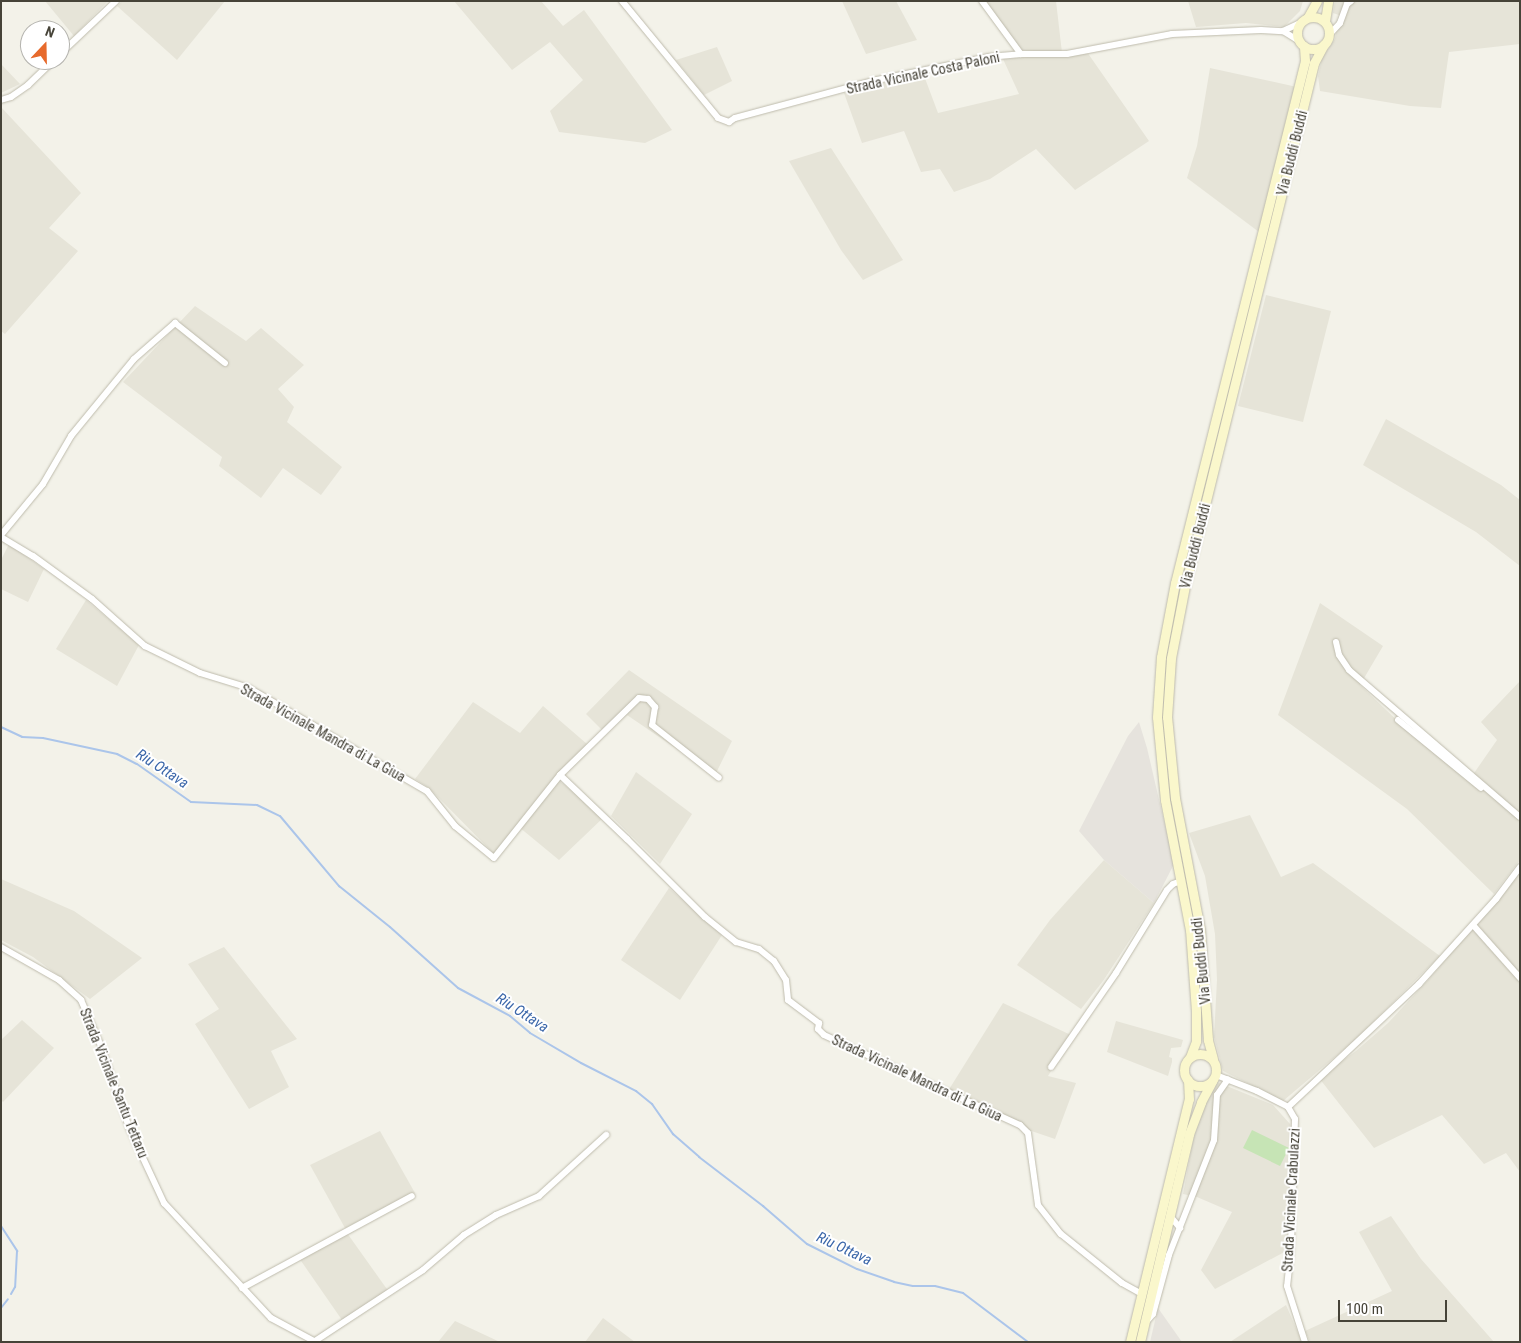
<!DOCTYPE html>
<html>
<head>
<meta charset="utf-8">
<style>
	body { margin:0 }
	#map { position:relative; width:1521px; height:1343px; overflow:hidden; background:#f3f2e9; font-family:"Roboto Condensed",sans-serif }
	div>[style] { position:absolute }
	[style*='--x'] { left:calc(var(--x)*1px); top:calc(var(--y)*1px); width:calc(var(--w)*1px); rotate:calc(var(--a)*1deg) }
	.residential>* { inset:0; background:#e6e4d8 }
	.industrial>* { inset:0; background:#e6e3dd }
	.green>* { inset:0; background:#c6e4b5 }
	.stream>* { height:2px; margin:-1px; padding:0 1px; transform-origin:1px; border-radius:1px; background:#abc5ea }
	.roads { filter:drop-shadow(0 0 1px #bebbac) drop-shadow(0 0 1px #bebbac) }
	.minor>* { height:6px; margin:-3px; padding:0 3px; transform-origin:3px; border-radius:3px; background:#fff }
	.secondary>* { height:9px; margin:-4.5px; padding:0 4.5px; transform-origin:4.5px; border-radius:4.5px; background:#faf7cc }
	.secondary>.ring { margin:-4.5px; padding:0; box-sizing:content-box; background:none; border:9px solid #faf7cc; border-radius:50% }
	span { translate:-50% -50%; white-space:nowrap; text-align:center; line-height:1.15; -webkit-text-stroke:4px #fff; paint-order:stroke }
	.street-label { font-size:14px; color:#464338 }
	.water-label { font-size:15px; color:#3a66a9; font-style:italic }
	.frame { position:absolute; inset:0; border:2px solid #464338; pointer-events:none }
	.north { position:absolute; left:20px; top:20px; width:50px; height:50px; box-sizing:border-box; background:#fff; border:1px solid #b5b4af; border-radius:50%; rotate:21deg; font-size:14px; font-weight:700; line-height:20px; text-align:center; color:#464338 }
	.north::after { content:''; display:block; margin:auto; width:18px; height:22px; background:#e76a2c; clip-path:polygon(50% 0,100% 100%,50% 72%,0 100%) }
	.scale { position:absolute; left:1338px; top:1300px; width:109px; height:22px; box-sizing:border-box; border:2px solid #464338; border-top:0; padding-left:6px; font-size:15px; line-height:18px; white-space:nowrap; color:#464338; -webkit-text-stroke:4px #fff; paint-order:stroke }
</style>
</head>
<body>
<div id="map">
	<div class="residential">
		<div style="clip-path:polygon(45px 1px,108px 1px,74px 36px)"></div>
		<div style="clip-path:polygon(122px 1px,225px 1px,177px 60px,117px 6px)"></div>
		<div style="clip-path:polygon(454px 1px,541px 1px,563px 26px,584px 10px,672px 130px,645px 143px,559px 132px,550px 111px,583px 80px,550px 42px,512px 70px)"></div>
		<div style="clip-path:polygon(842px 1px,896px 1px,917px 40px,866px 54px)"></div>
		<div style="clip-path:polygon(984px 1px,1056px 1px,1062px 53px,1020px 50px)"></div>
		<div style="clip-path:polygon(1188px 1px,1303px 1px,1300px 11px,1284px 27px,1246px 23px,1196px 27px)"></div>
		<div style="clip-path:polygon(1335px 1px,1520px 1px,1520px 44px,1449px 52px,1441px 108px,1410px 106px,1320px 91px,1318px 76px,1322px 58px,1335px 39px,1339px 15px,1333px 13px)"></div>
		<div style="clip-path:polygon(717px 47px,732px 81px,704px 95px,676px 60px)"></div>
		<div style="clip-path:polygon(1087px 52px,1149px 141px,1075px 190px,1036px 149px,990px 179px,954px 192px,940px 169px,921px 172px,904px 131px,862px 143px,844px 93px,923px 73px,938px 113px,1019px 94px,1003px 59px)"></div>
		<div style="clip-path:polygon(1px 64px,20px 84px,1px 93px)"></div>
		<div style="clip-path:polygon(1210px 68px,1297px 87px,1263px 235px,1187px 178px,1197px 146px)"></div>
		<div style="clip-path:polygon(1px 107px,81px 193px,49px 228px,78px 251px,5px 334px,1px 331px)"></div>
		<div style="clip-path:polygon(831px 148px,903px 260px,863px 280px,841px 250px,789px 161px)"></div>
		<div style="clip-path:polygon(1266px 295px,1331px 311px,1303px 422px,1238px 406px)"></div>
		<div style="clip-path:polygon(195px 306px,246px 341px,261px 328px,304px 365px,278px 389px,294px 407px,287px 422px,342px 467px,321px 495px,283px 468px,261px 498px,219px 466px,222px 457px,123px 382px)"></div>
		<div style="clip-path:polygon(1386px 419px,1501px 485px,1520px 500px,1520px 566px,1476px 532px,1363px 465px)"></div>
		<div style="clip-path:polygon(9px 544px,44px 569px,28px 602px,1px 589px,1px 560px)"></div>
		<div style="clip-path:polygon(86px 600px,139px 645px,117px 686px,56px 649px)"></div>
		<div style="clip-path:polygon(1320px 603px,1383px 646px,1360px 685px,1406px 729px,1472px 776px,1497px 740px,1481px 722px,1520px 681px,1520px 860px,1494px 894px,1407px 809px,1278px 715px)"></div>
		<div style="clip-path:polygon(629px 670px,732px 741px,715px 775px,627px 715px,604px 732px,586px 714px)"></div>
		<div style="clip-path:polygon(473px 702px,520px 733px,543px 706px,587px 744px,557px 779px,604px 817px,559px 860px,519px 827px,498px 858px,429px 788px,415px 779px)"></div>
		<div style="clip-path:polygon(636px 772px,692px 814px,660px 864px,611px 816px)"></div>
		<div style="clip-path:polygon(1250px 815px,1281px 877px,1313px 863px,1440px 956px,1355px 1040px,1283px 1101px,1223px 1071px,1214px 1037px,1217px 980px,1215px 934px,1205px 876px,1189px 833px)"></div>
		<div style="clip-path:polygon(1104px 860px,1154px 903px,1103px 981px,1081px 1009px,1017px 965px,1050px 920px)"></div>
		<div style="clip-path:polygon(1520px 872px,1520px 1172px,1506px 1153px,1484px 1164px,1442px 1115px,1374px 1148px,1319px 1078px,1356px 1051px,1388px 1023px,1429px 979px)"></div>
		<div style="clip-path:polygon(1px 879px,74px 911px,142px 958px,90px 999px,33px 957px,1px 940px)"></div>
		<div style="clip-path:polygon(669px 888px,722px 935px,680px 1000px,621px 960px)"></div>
		<div style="clip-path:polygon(224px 947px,297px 1039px,271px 1051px,289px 1087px,249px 1109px,195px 1024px,219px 1009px,188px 964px)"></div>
		<div style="clip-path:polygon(1003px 1003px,1073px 1036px,1048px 1076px,1076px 1083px,1055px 1139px,1011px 1124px,948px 1091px)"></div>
		<div style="clip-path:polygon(22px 1020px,54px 1048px,3px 1102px,1px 1100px,1px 1040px)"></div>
		<div style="clip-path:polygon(1116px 1021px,1183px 1040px,1181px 1047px,1171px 1048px,1169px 1057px,1172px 1058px,1172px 1062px,1168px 1076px,1107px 1052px)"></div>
		<div style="clip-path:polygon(1217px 1082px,1273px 1105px,1290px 1124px,1293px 1144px,1290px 1249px,1215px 1289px,1201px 1270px,1232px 1212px,1197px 1197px,1183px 1194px,1193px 1140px,1205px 1102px)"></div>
		<div style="clip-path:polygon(380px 1131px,415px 1193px,345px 1228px,310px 1165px)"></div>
		<div style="clip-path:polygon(1391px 1216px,1421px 1259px,1494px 1342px,1310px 1342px,1305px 1331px,1392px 1291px,1359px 1232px)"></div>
		<div style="clip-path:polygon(347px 1233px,389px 1292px,342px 1320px,299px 1258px)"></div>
		<div style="clip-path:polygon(1286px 1305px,1302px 1342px,1230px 1342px)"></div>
		<div style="clip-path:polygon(603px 1318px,635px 1342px,585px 1342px)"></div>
		<div style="clip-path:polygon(455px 1321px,500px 1342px,438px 1342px)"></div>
	</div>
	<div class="industrial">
		<div style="clip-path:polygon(1139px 722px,1147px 748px,1174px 864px,1154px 903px,1104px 860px,1079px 831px,1128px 736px)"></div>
		<div style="clip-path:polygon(1158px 1308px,1182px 1342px,1150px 1342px)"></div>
	</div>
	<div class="green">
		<div style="clip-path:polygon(1252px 1130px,1289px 1148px,1280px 1166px,1243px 1148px)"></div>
	</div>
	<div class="stream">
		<div style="--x:1;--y:727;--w:23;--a:25"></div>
		<div style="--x:22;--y:737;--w:21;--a:3"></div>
		<div style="--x:43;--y:738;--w:76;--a:12.2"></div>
		<div style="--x:117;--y:754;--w:22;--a:27"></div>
		<div style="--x:137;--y:764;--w:66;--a:35.1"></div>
		<div style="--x:191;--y:802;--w:66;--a:2.6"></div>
		<div style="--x:257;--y:805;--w:25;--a:26"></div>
		<div style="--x:280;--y:816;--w:92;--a:49.9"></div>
		<div style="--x:339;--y:886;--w:65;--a:38.8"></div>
		<div style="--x:390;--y:927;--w:91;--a:41.9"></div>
		<div style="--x:458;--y:988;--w:59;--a:28.3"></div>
		<div style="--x:510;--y:1016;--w:26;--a:40"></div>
		<div style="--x:530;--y:1033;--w:59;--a:30.5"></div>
		<div style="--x:581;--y:1063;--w:62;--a:27"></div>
		<div style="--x:636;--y:1091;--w:21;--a:39"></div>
		<div style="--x:652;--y:1104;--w:37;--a:55"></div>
		<div style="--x:673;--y:1134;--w:35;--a:41"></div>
		<div style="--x:699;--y:1157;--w:81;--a:37.4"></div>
		<div style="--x:763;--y:1206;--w:58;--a:40.8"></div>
		<div style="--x:807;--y:1244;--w:56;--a:26.6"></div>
		<div style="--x:857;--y:1269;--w:39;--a:19"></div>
		<div style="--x:894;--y:1282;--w:19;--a:12"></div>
		<div style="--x:913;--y:1286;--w:22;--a:0"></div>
		<div style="--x:935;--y:1286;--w:29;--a:14"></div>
		<div style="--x:963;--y:1293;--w:81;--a:37"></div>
		<div style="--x:1;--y:1226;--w:30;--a:57"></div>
		<div style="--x:17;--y:1251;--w:36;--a:93"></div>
		<div style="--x:15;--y:1287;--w:8;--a:120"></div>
		<div style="--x:1;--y:1308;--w:11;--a:-52"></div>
	</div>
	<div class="roads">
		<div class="minor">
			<div style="--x:622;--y:1;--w:151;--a:50.6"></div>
			<div style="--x:718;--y:118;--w:12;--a:20"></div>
			<div style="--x:729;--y:122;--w:7;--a:-34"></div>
			<div style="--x:735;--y:118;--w:147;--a:-15"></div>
			<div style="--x:877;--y:80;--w:113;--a:-11.7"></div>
			<div style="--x:988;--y:57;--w:33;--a:-5"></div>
			<div style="--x:1021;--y:54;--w:46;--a:0"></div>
			<div style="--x:1067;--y:54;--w:107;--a:-10.8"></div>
			<div style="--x:1172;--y:34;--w:89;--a:-2.6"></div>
			<div style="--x:1261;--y:30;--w:22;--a:3"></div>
			<div style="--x:1283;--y:31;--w:19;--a:-25"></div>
			<div style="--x:982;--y:1;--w:66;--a:53.7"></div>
			<div style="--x:1283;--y:31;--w:19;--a:32"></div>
			<div style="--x:1329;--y:35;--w:16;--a:-47"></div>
			<div style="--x:1340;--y:23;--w:20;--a:-70"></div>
			<div style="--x:1347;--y:4;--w:5;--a:-37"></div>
			<div style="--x:60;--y:54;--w:77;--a:-43.4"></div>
			<div style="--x:1;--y:100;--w:10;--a:-17"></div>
			<div style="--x:11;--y:97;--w:21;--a:-35"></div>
			<div style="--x:28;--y:85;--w:36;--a:-44"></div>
			<div style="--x:1;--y:535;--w:66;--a:-50.5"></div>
			<div style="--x:43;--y:484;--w:56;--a:-59.7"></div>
			<div style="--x:71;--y:436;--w:99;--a:-50.7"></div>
			<div style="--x:134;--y:359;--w:55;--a:-41.3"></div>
			<div style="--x:175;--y:323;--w:64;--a:38.7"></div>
			<div style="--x:1;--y:537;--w:37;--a:31"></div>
			<div style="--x:33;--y:556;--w:73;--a:36.1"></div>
			<div style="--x:92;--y:599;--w:71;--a:41.6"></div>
			<div style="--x:145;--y:646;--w:61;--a:26.1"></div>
			<div style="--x:200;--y:673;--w:51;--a:17"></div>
			<div style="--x:249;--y:688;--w:206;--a:30.1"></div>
			<div style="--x:427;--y:791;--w:45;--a:51.3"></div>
			<div style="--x:455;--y:826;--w:50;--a:39.4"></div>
			<div style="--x:494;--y:858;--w:106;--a:-51.5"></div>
			<div style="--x:560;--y:775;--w:110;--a:-44.3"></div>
			<div style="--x:639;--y:698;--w:9;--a:6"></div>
			<div style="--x:648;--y:699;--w:11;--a:49"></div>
			<div style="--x:655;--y:707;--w:18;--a:99"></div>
			<div style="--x:652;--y:725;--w:85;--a:38.3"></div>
			<div style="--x:1336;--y:642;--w:13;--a:77"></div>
			<div style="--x:1339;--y:655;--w:18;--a:56"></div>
			<div style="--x:1349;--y:670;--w:225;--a:40.7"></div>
			<div style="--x:1398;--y:720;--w:107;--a:39.3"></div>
			<div style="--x:560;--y:775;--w:93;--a:43.7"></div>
			<div style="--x:627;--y:839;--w:110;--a:45"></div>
			<div style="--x:705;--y:917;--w:40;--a:39"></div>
			<div style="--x:736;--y:942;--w:24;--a:17"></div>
			<div style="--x:759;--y:949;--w:19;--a:39"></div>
			<div style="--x:774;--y:961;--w:22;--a:58"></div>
			<div style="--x:786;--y:980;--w:20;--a:84"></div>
			<div style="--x:788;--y:1000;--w:39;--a:37"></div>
			<div style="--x:819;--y:1023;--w:6;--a:99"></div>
			<div style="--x:818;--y:1029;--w:8;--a:45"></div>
			<div style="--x:824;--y:1035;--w:216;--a:24.7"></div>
			<div style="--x:1020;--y:1125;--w:11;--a:45"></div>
			<div style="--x:1028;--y:1133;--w:73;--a:82.1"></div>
			<div style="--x:1038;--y:1205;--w:37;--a:52"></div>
			<div style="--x:1061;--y:1234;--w:78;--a:38.8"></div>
			<div style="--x:1122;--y:1283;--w:23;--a:29"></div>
			<div style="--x:1473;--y:925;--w:71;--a:48.4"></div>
			<div style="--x:1;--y:947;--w:67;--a:29.6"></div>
			<div style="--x:59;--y:980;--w:30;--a:42"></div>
			<div style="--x:81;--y:1000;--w:50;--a:66.5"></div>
			<div style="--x:101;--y:1046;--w:89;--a:71"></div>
			<div style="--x:130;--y:1130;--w:81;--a:65"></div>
			<div style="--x:164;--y:1203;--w:157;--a:47.1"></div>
			<div style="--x:271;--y:1318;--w:51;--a:28.1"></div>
			<div style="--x:1051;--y:1067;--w:114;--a:-55.3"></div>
			<div style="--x:1116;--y:973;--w:97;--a:-58.4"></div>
			<div style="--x:1167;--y:890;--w:8;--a:-45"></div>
			<div style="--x:1173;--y:884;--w:9;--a:-21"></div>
			<div style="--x:1216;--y:1075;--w:44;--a:21.3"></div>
			<div style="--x:1257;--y:1091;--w:35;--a:27"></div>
			<div style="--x:1288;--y:1107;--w:14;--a:60"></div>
			<div style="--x:1295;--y:1119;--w:130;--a:91.8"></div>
			<div style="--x:1291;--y:1249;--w:37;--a:96"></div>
			<div style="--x:1287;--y:1286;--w:59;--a:72.2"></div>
			<div style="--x:1288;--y:1107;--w:180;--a:-43.2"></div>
			<div style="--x:1419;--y:984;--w:115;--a:-47.8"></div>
			<div style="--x:1496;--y:899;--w:40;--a:-53"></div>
			<div style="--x:1170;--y:1216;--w:16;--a:50"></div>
			<div style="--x:242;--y:1288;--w:193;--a:-28.4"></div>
			<div style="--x:1145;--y:1323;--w:12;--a:-48"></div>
			<div style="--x:1153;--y:1314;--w:61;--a:-74.8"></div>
			<div style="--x:1169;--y:1255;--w:123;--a:-68.6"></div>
			<div style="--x:1214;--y:1140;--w:45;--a:-86.2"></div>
			<div style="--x:1217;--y:1095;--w:19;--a:-55"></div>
			<div style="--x:315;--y:1341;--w:129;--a:-33.3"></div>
			<div style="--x:423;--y:1270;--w:54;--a:-40.5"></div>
			<div style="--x:464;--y:1235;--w:38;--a:-32"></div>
			<div style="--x:496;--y:1215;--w:47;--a:-23.8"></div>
			<div style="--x:539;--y:1196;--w:91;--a:-42.3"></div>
		</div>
		<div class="secondary">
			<div class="ring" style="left:1297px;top:17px;width:23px;height:23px"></div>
			<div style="--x:1308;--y:17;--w:18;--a:-61"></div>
			<div style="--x:1325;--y:21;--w:20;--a:-81"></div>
			<div class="ring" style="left:1184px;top:1054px;width:23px;height:23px"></div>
			<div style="--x:1190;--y:1057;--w:17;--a:-69"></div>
			<div style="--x:1196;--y:1041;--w:30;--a:-90"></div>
			<div style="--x:1196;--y:1011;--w:81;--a:-94.2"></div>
			<div style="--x:1190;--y:930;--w:132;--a:-100.9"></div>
			<div style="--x:1165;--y:800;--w:83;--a:-95.5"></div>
			<div style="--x:1157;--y:717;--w:60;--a:-86.2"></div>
			<div style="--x:1161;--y:657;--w:75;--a:-79.3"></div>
			<div style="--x:1175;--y:583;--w:538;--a:-76.02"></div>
			<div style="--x:1305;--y:61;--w:15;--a:-94"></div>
			<div style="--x:1213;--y:1059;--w:20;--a:-105"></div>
			<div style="--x:1208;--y:1040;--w:111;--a:-94.1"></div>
			<div style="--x:1200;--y:929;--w:133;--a:-100.8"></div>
			<div style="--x:1175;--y:798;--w:81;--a:-95.6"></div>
			<div style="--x:1167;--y:717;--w:59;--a:-86.1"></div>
			<div style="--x:1171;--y:658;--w:73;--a:-79"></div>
			<div style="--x:1185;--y:586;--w:539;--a:-76.14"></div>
			<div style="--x:1314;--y:63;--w:21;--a:-62"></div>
			<div style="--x:1130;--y:1342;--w:250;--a:-76.4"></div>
			<div style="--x:1189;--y:1099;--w:19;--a:-93"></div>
			<div style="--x:1140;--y:1342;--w:214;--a:-76.7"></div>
			<div style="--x:1189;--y:1134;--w:34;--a:-69"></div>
			<div style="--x:1201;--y:1102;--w:24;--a:-62"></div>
		</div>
	</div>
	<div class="street-label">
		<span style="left:923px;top:73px;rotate:-12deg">Strada Vicinale Costa Paloni</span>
		<span style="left:1292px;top:153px;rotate:-76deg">Via Buddi Buddi</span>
		<span style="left:1195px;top:546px;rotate:-76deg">Via Buddi Buddi</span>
		<span style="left:323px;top:733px;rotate:29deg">Strada Vicinale Mandra di La Giua</span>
		<span style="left:1201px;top:961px;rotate:-96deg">Via Buddi Buddi</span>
		<span style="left:917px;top:1078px;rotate:25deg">Strada Vicinale Mandra di La Giua</span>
		<span style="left:114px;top:1083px;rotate:68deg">Strada Vicinale Santu Tettaru</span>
		<span style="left:1291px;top:1200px;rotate:-87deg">Strada Vicinale Crabulazzi</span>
	</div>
	<div class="water-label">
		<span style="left:162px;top:769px;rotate:33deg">Riu Ottava</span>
		<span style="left:522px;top:1013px;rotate:33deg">Riu Ottava</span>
		<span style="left:844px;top:1249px;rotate:25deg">Riu Ottava</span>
	</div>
	<div class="frame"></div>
	<div class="north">N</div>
	<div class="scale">100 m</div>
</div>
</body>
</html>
